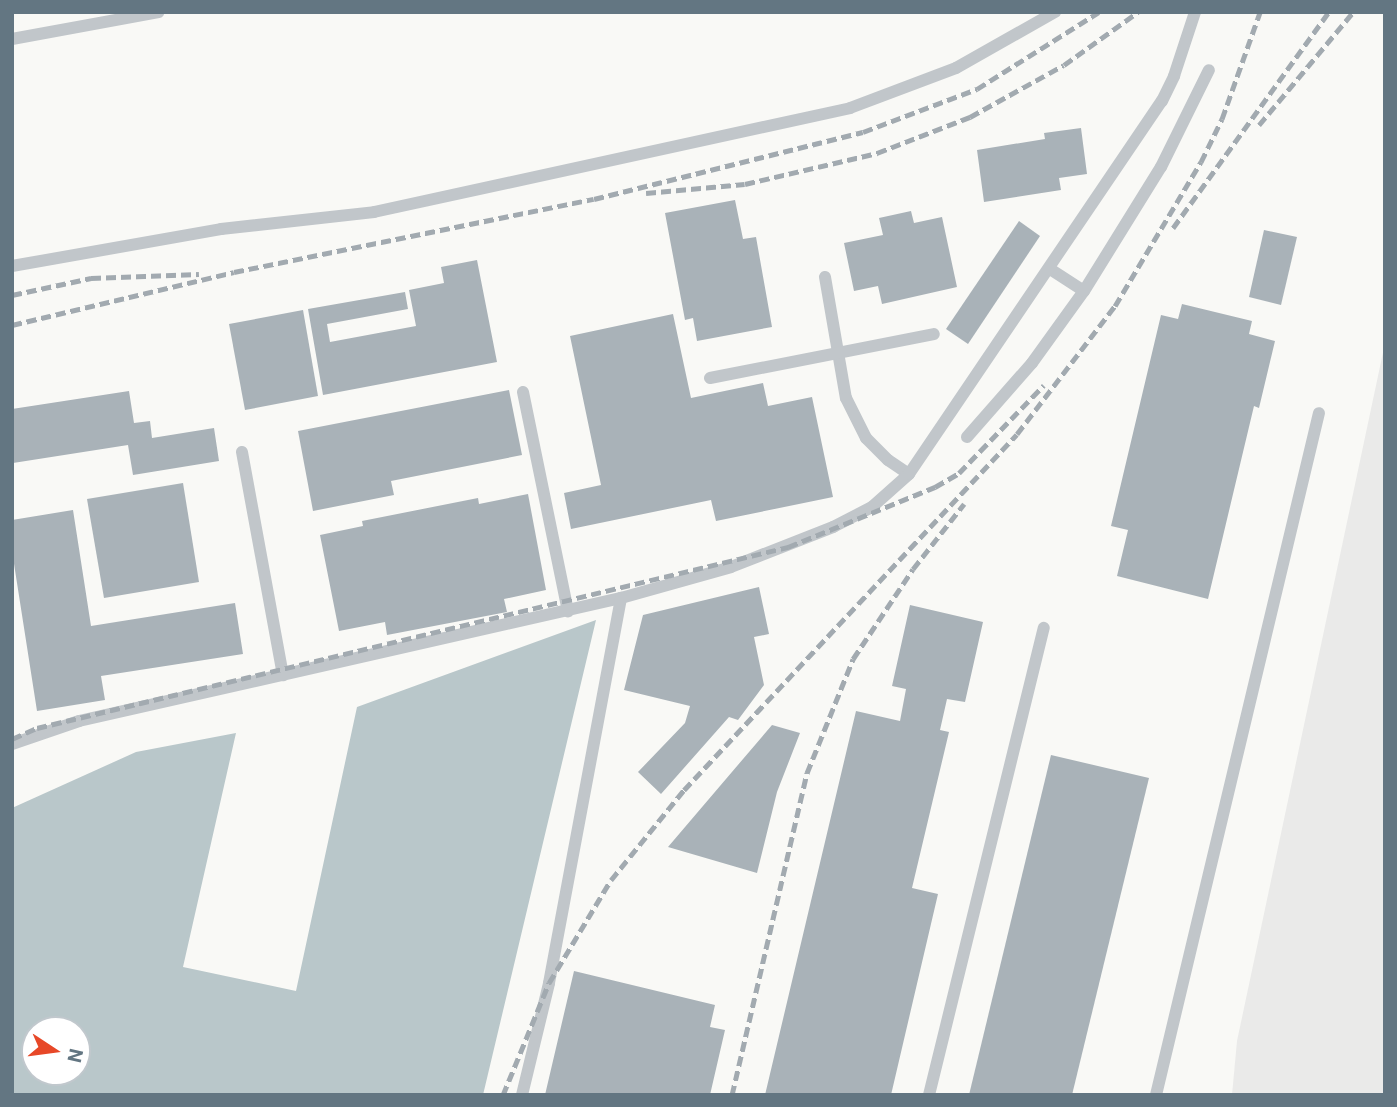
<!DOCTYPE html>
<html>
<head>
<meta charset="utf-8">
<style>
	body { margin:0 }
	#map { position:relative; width:1397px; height:1107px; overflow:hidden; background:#f9f9f6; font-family:Roboto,sans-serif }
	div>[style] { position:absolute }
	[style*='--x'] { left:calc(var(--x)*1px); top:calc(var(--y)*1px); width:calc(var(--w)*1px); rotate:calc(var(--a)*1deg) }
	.built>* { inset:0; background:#eaeae9 }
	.water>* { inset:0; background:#b9c7ca }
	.building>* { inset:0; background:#a9b2b8 }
	.service>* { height:12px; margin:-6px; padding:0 6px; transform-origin:6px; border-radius:6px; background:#c1c6ca }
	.rail>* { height:5px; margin-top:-2.5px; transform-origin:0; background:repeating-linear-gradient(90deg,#a2aab0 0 10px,transparent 0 15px) }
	span { translate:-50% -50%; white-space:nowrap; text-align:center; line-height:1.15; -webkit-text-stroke:7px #fff; paint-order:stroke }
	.frame { position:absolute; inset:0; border:14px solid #637682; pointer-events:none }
	.north { position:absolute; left:21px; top:1016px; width:70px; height:70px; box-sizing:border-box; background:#fff; border:2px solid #c1c8cd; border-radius:50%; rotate:103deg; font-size:19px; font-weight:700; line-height:28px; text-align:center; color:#637682 }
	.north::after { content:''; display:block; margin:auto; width:24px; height:32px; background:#e74828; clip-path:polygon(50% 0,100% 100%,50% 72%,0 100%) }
</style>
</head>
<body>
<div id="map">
	<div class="built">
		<div style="clip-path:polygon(1385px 343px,1385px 1095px,1232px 1095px,1237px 1041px)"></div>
	</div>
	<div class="water">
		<div style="clip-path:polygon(evenodd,596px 620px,483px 1095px,12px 1095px,12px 808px,136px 752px,236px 733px,183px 967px,296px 991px,357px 707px,596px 620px,35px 1030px,77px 1030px,77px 1072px,35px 1072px,35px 1030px)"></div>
	</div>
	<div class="building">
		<div style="clip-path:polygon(1081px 128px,1087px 174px,1059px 178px,1061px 190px,984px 202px,977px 150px,1045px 139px,1044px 133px)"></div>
		<div style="clip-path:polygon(735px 200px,743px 239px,756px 237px,772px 327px,697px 341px,693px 318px,685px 320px,665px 213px)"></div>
		<div style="clip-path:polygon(911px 211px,914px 223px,942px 217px,957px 287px,882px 304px,878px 286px,854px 291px,844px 243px,883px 235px,879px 218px)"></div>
		<div style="clip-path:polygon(1019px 221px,1040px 236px,968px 344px,946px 329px)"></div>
		<div style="clip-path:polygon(1264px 230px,1297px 237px,1281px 305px,1249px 297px)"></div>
		<div style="clip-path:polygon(477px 260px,497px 362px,323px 395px,308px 309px,405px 292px,408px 309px,327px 324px,330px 342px,416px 326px,409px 290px,444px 283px,441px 267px)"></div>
		<div style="clip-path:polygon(1182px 304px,1252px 321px,1249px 334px,1275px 341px,1259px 408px,1254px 406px,1208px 599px,1117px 576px,1128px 530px,1111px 526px,1161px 315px,1178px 319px)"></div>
		<div style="clip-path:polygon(303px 310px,318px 396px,245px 410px,229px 324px)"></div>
		<div style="clip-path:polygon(673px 314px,691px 398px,763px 383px,768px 406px,812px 397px,833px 497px,716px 521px,711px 500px,571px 529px,564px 493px,601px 485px,570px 336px)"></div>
		<div style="clip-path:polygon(509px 390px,522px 455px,391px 481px,394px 495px,313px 511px,298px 431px)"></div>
		<div style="clip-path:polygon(129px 391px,134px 423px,150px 421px,152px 438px,214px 428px,219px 461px,133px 475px,128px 445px,13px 463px,12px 409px)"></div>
		<div style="clip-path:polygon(183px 483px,199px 582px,104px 598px,87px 499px)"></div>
		<div style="clip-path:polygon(528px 494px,546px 590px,504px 599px,507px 612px,387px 635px,385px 622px,339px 631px,320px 535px,363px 526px,362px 521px,478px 498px,479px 504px)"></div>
		<div style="clip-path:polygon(73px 510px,91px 626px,235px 603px,243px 654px,101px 676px,105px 700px,37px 711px,12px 551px,12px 520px)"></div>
		<div style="clip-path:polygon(759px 587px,769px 634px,754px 637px,764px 685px,738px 720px,729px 717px,661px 794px,638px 772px,685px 723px,690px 706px,624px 690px,643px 615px)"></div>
		<div style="clip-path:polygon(910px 605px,983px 622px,965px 702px,947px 699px,940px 730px,949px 732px,912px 888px,938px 894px,891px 1095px,765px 1095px,856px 711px,900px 721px,906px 689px,892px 686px)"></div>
		<div style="clip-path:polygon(772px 725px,800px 733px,777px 792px,757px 873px,668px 847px)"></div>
		<div style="clip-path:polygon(1051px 755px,1149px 778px,1072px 1095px,969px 1095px)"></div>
		<div style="clip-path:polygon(574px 971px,715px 1005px,710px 1027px,725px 1030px,710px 1095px,545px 1095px)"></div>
	</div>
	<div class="service">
		<div style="--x:12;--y:39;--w:149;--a:-10.4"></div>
		<div style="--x:12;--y:266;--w:212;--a:-10"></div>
		<div style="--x:221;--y:229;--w:154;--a:-6.3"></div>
		<div style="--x:374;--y:212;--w:487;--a:-12.3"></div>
		<div style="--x:850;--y:108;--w:113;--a:-20.7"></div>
		<div style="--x:956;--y:68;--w:114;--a:-29.5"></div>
		<div style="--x:1050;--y:269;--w:40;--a:32.9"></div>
		<div style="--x:825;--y:277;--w:123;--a:80.2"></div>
		<div style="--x:846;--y:398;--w:45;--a:63.4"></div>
		<div style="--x:866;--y:438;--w:31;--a:45"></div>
		<div style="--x:888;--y:460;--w:25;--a:34"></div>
		<div style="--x:710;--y:378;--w:228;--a:-11.1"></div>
		<div style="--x:523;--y:392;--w:224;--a:78.4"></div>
		<div style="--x:967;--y:437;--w:98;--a:-48.7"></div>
		<div style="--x:1032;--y:363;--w:89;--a:-54.2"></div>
		<div style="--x:1084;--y:291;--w:146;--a:-58.2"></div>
		<div style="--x:1161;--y:167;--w:108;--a:-63.7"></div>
		<div style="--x:242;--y:452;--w:227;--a:79.6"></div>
		<div style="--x:12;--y:744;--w:71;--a:-18.9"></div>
		<div style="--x:79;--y:721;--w:556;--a:-12.79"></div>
		<div style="--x:621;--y:598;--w:114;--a:-15.7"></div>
		<div style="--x:731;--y:567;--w:110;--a:-21.4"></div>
		<div style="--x:833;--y:527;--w:44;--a:-27.1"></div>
		<div style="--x:872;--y:507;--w:50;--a:-41.7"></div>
		<div style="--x:909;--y:474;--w:451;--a:-55.9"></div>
		<div style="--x:1162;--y:101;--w:28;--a:-64"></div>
		<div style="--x:1174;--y:76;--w:67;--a:-71.8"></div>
		<div style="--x:522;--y:1095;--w:115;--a:-76.4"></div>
		<div style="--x:549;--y:983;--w:392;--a:-79.4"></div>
		<div style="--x:929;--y:1095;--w:481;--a:-76.2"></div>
		<div style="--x:1156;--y:1095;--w:701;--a:-76.56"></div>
	</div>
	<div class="rail">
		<div style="--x:1259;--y:125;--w:147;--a:-50.2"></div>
		<div style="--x:646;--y:193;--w:99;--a:-5.2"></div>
		<div style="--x:745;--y:184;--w:136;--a:-13.2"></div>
		<div style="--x:877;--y:153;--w:100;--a:-21.2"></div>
		<div style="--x:970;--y:117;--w:107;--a:-29"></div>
		<div style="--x:1064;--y:65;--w:91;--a:-35.6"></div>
		<div style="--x:1173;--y:228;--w:266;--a:-54.2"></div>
		<div style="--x:12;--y:295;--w:81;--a:-12.1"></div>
		<div style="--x:91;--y:278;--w:108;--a:-2.1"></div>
		<div style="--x:12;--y:325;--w:228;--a:-13.4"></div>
		<div style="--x:234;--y:272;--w:367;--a:-11.5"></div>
		<div style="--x:594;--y:199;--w:277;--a:-14"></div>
		<div style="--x:863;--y:132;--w:122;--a:-20.7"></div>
		<div style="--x:977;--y:89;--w:144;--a:-32.3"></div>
		<div style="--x:12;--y:739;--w:27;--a:-24"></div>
		<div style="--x:37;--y:728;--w:773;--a:-13.55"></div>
		<div style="--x:788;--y:547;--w:159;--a:-22.2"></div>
		<div style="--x:935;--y:487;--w:28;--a:-30"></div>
		<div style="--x:959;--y:473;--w:122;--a:-46"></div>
		<div style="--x:503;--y:1095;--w:121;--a:-67.7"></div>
		<div style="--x:549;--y:983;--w:120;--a:-59"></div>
		<div style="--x:611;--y:880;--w:116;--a:-51"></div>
		<div style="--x:684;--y:790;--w:487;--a:-46.9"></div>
		<div style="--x:1017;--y:434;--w:161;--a:-52.6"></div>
		<div style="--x:1115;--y:306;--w:168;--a:-59.2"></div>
		<div style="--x:1201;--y:162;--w:48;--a:-64"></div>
		<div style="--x:1222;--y:119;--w:114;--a:-70.4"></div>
		<div style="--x:732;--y:1095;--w:331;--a:-76.9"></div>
		<div style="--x:807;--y:773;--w:123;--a:-68"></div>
		<div style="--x:853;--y:659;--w:108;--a:-56.3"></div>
		<div style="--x:913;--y:569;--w:83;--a:-51.9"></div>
	</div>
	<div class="frame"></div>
	<div class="north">N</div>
</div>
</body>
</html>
